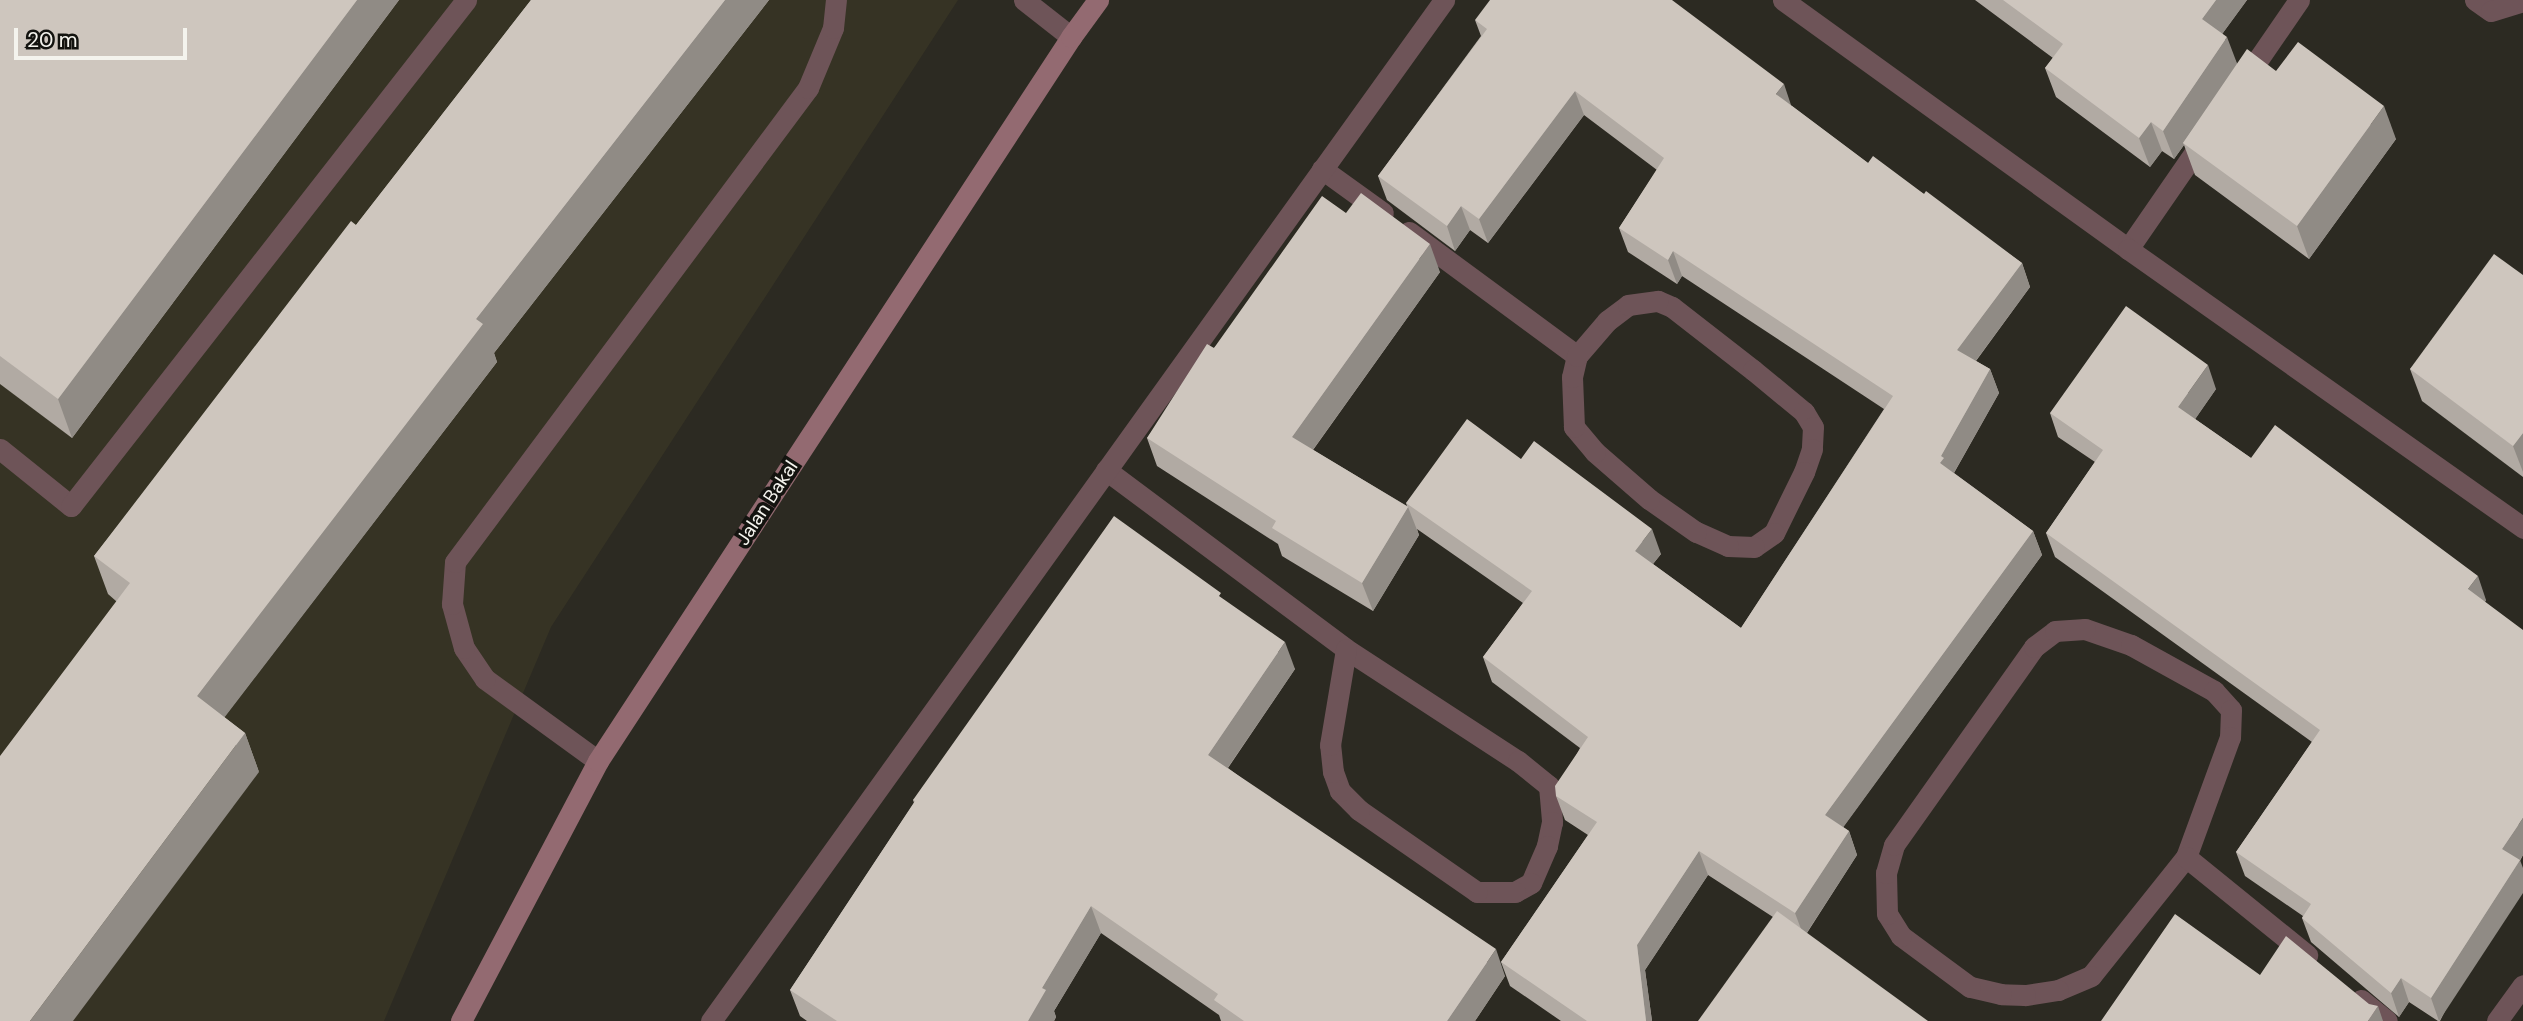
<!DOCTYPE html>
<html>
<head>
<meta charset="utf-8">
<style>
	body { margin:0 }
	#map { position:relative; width:2523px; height:1021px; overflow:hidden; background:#2c2a22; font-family:"DM Sans",sans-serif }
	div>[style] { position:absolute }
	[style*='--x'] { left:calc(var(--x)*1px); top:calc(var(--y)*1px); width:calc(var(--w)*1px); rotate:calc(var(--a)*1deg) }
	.built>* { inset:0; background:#363324 }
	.lane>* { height:21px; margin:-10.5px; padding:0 10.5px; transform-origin:10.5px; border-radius:10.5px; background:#6e5458 }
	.street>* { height:21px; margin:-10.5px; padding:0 10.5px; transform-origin:10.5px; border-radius:10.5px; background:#6e5458 }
	.secondary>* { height:21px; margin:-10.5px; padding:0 10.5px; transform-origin:10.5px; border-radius:10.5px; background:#936a71 }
	.wall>* { inset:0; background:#b1aaa3 }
	.shaded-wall>* { inset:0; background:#908b85 }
	.building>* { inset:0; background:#cec6be }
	span { translate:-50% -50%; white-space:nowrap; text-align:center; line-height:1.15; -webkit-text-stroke:7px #13130f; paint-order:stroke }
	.street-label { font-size:19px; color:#f4f3ed }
	.scale { position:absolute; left:14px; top:28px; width:173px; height:32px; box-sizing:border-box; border:4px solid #f4f3ed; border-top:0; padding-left:9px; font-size:21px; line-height:24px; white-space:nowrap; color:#f4f3ed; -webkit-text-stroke:5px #13130f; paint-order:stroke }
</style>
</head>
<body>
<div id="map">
	<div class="built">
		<div style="clip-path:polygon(0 0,958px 0,551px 627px,384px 1021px,0 1021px)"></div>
	</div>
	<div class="lane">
		<div style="--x:2475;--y:0;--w:19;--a:35"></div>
		<div style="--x:2491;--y:11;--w:34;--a:-17"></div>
		<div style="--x:2244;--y:80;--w:97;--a:-55.5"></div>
		<div style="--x:2128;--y:249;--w:134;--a:-55.4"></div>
		<div style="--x:0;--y:449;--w:91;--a:38.8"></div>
		<div style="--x:71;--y:506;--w:642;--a:-52.02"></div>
		<div style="--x:598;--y:761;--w:140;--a:-144"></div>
		<div style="--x:485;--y:679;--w:37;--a:-124"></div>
		<div style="--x:464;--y:648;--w:46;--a:-105.3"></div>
		<div style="--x:452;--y:604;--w:42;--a:-85.9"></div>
		<div style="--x:455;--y:562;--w:591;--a:-53.32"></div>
		<div style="--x:808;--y:88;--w:65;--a:-67.4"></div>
		<div style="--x:833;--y:28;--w:28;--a:-84"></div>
	</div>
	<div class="street">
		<div style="--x:1024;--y:0;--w:60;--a:38.2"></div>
		<div style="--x:1783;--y:0;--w:425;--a:35.8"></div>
		<div style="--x:2128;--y:249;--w:484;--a:35.2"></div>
		<div style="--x:1322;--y:169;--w:75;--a:35.8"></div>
		<div style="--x:1409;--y:232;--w:209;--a:36.4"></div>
		<div style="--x:1658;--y:301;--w:15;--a:23"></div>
		<div style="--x:1672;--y:307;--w:103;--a:37.9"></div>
		<div style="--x:1753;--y:370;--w:66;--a:39.5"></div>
		<div style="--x:1804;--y:412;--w:17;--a:59"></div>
		<div style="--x:1813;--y:427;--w:22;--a:93"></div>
		<div style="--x:1812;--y:449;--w:24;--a:109"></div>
		<div style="--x:1804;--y:472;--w:68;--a:116.2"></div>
		<div style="--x:1774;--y:533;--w:24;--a:145"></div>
		<div style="--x:1754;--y:547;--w:26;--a:-178"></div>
		<div style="--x:1728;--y:546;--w:35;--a:-156"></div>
		<div style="--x:1696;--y:532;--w:57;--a:-144.9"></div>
		<div style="--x:1649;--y:499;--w:72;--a:-139"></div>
		<div style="--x:1595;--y:452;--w:33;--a:-130"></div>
		<div style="--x:1574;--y:427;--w:50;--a:-92.3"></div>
		<div style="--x:1572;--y:377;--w:22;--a:-77"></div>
		<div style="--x:1577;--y:356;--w:46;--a:-49.4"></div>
		<div style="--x:1607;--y:321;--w:26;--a:-37"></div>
		<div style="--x:1628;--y:305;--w:30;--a:-8"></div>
		<div style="--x:1106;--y:470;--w:299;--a:36.7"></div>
		<div style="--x:1346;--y:649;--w:205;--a:33.1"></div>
		<div style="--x:1518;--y:761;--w:40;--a:39"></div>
		<div style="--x:1549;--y:786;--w:36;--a:85"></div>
		<div style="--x:1552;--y:822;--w:25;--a:102"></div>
		<div style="--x:1547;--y:846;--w:40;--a:113.4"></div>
		<div style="--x:1531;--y:883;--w:18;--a:151"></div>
		<div style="--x:1515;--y:892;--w:38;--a:180"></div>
		<div style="--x:1477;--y:892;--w:144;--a:-145.2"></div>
		<div style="--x:1359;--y:810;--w:27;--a:-135"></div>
		<div style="--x:1340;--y:791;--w:20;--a:-110"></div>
		<div style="--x:1333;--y:772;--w:27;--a:-96"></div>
		<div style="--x:1330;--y:745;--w:97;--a:-80.5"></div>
		<div style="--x:2085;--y:629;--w:49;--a:19.2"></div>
		<div style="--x:2131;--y:645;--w:95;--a:29"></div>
		<div style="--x:2214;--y:691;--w:25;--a:48"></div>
		<div style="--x:2231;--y:710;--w:27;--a:92"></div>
		<div style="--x:2230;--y:737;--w:128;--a:110.1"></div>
		<div style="--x:2186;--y:857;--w:152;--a:128.6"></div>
		<div style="--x:2091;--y:976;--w:36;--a:157"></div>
		<div style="--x:2058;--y:990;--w:33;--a:171"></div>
		<div style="--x:2025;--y:995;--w:24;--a:-178"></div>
		<div style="--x:2001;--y:994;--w:32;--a:-167"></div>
		<div style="--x:1970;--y:987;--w:86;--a:-143.5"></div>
		<div style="--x:1901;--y:936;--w:26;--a:-122"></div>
		<div style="--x:1887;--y:914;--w:41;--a:-91.4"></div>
		<div style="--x:1886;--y:873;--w:29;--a:-74"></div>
		<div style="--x:1894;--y:845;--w:242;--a:-54.7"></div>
		<div style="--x:2034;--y:647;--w:26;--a:-37"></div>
		<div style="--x:2055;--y:631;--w:30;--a:-4"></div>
		<div style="--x:2186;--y:857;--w:156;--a:39"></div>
		<div style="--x:2361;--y:1000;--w:33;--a:39"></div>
		<div style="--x:711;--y:1021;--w:1257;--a:-54.32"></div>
		<div style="--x:2497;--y:1021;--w:44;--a:-54.2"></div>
	</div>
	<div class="secondary">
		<div style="--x:461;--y:1021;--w:294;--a:-62.2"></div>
		<div style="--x:598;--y:761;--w:865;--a:-56.84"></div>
		<div style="--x:1071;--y:37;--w:46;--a:-53.9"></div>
	</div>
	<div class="wall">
		<div style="clip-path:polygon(0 0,399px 0,72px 438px,0 384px)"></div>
		<div style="clip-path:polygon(531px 0,769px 0,494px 353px,497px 362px,224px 717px,245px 733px,259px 772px,116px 601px,108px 594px,94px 556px,356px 225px)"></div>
		<div style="clip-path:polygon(1975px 0,2247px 0,2222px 34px,2237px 64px,2276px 71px,2396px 139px,2309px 259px,2195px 175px,2184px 145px,2174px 159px,2162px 151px,2150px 167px,2056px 97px,2045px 68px,2053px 58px)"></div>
		<div style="clip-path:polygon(1475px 20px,1792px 106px,1868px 163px,1924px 194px,2022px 263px,2030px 287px,1976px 361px,1990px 369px,1999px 393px,1954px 473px,2033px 531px,2042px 555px,1843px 827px,1849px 831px,1857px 855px,1807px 933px,1773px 917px,1708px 875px,1645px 970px,1652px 1021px,1561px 1021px,1510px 986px,1501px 962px,1588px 835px,1565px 820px,1556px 796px,1580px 748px,1492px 682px,1483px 657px,1523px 603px,1417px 529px,1419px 535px,1373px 611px,1282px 556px,1278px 544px,1157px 466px,1147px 438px,1214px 348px,1346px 213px,1440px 272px,1313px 450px,1407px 506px,1406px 503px,1521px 459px,1661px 554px,1653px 564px,1741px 628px,1884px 409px,1682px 276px,1677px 284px,1628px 252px,1619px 228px,1657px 170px,1584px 115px,1488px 243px,1470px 230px,1455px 251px,1387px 200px,1378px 176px,1481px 36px)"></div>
		<div style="clip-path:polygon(2523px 275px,2523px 477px,2422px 401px,2410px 369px)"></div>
		<div style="clip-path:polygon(2216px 389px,2195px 419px,2251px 458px,2486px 600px,2485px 602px,2523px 855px,2440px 1021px,2438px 1021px,2409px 1002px,2399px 1017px,2311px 942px,2302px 918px,2303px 916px,2245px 876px,2236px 852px,2312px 742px,2055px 557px,2046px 533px,2095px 462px,2058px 437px,2050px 413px)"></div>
		<div style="clip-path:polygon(1224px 600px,1295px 669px,1228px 768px,1505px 976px,1475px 1021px,1221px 1021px,1219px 1015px,1101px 933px,1054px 1011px,1056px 1017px,1054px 1021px,807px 1021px,800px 1016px,790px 990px,914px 803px,913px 800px)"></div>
	</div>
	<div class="shaded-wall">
		<div style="clip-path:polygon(357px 0,399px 0,72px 438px,58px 399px)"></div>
		<div style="clip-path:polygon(725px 0,769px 0,494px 353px,497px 362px,211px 735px,197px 696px,476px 319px)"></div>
		<div style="clip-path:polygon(2216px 0,2247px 0,2212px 48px,2202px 19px)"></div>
		<div style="clip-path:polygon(2227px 37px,2238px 66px,2183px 143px,2184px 145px,2174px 159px,2163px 131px)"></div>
		<div style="clip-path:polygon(1784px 84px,1792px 108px,1776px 94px)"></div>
		<div style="clip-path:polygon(1575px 91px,1584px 115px,1488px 243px,1479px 219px)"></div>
		<div style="clip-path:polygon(2384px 106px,2396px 139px,2309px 259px,2297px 226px)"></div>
		<div style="clip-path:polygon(2151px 122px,2162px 151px,2150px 167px,2139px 138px)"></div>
		<div style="clip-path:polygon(1461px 206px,1470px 230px,1455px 251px,1447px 226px)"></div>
		<div style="clip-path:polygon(1430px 244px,1440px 272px,1302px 465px,1292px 437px)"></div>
		<div style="clip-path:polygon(1673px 251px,1682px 276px,1677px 284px,1668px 260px)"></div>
		<div style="clip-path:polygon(2022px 263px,2030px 287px,1966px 374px,1957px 350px)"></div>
		<div style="clip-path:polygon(2208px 365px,2216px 389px,2187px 431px,2178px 407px)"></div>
		<div style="clip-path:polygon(1990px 369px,1999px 393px,1951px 478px,1940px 463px,1941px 456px)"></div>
		<div style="clip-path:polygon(2523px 433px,2523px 472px,2513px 446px)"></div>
		<div style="clip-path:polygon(1408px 507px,1419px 535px,1373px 611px,1362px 583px)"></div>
		<div style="clip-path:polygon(1652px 529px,1661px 554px,1644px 575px,1635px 551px)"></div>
		<div style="clip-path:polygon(2033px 531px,2042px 555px,1834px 840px,1825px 815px)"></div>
		<div style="clip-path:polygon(2478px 576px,2486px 600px,2477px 613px,2468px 589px)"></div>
		<div style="clip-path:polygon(1285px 642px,1295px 669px,1218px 782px,1208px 755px)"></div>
		<div style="clip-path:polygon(245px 733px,259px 772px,73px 1021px,30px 1021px)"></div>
		<div style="clip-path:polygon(2523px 818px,2523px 855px,2511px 873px,2502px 849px)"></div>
		<div style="clip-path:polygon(1849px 831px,1857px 855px,1804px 937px,1795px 913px)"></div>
		<div style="clip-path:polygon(1699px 851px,1708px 875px,1645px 970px,1652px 1021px,1646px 1021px,1637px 945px)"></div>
		<div style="clip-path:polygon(2520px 860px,2523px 868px,2523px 893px,2439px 1021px,2431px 998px)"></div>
		<div style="clip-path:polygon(1091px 906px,1101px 933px,1054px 1011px,1056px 1017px,1054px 1021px,1028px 1021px,1042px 988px)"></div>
		<div style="clip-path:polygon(1496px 949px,1505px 976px,1475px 1021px,1447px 1021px)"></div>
		<div style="clip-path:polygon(2401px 978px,2409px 1002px,2399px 1017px,2391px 993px)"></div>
		<div style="clip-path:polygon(2378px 1006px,2383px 1021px,2368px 1021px)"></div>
	</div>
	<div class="building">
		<div style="clip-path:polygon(0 0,357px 0,58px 399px,0 356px)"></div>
		<div style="clip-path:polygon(531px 0,725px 0,476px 319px,483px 324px,197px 696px,245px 733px,30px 1021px,0 1021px,0 756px,130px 583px,94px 556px,351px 221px,356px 225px)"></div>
		<div style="clip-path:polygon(1490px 0,1672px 0,1784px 84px,1776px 94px,1868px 163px,1873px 156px,1924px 194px,1926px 191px,2022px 263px,1957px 350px,1990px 369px,1941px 456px,1944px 458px,1940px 463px,2033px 531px,1825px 815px,1849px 831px,1795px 913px,1699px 851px,1637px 945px,1646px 1021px,1587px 1021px,1501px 962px,1597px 822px,1556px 796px,1555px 786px,1588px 737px,1483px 657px,1532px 591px,1406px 503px,1467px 419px,1521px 459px,1534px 441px,1652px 529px,1635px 551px,1741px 628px,1893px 396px,1673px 251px,1668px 260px,1619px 228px,1664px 158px,1575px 91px,1479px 219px,1461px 206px,1447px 226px,1378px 176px,1487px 29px,1475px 20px)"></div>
		<div style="clip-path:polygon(2003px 0,2216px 0,2202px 19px,2227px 37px,2163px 131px,2151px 122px,2139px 138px,2045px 68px,2063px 44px)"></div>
		<div style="clip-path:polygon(2298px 42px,2384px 106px,2297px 226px,2183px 143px,2247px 49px,2276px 71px)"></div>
		<div style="clip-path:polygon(1361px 193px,1430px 244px,1292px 437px,1408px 507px,1362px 583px,1272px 528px,1276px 521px,1147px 438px,1207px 344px,1214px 348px,1322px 196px,1346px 213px)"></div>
		<div style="clip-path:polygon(2494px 254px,2523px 275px,2523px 433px,2513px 446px,2410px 369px)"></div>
		<div style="clip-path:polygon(2126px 306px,2208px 365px,2178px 407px,2251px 458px,2275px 425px,2478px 576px,2468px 589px,2523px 630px,2523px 818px,2502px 849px,2520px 860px,2431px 998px,2401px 978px,2391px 993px,2302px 918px,2311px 904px,2236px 852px,2320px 730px,2046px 533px,2103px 450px,2050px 413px)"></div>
		<div style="clip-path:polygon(1114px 516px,1221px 593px,1219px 596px,1285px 642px,1208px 755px,1496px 949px,1447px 1021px,1244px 1021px,1214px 1000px,1218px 994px,1091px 906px,1042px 988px,1046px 990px,1028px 1021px,837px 1021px,790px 990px,915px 801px,913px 800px)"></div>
		<div style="clip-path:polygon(1777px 911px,1928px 1021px,1698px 1021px)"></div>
		<div style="clip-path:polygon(2175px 914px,2260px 975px,2286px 936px,2369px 1004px,2378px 1006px,2368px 1021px,2101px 1021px)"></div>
	</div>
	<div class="street-label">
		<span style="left:767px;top:503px;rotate:-57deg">Jalan Bakal</span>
	</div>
	<div class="scale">20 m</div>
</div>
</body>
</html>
